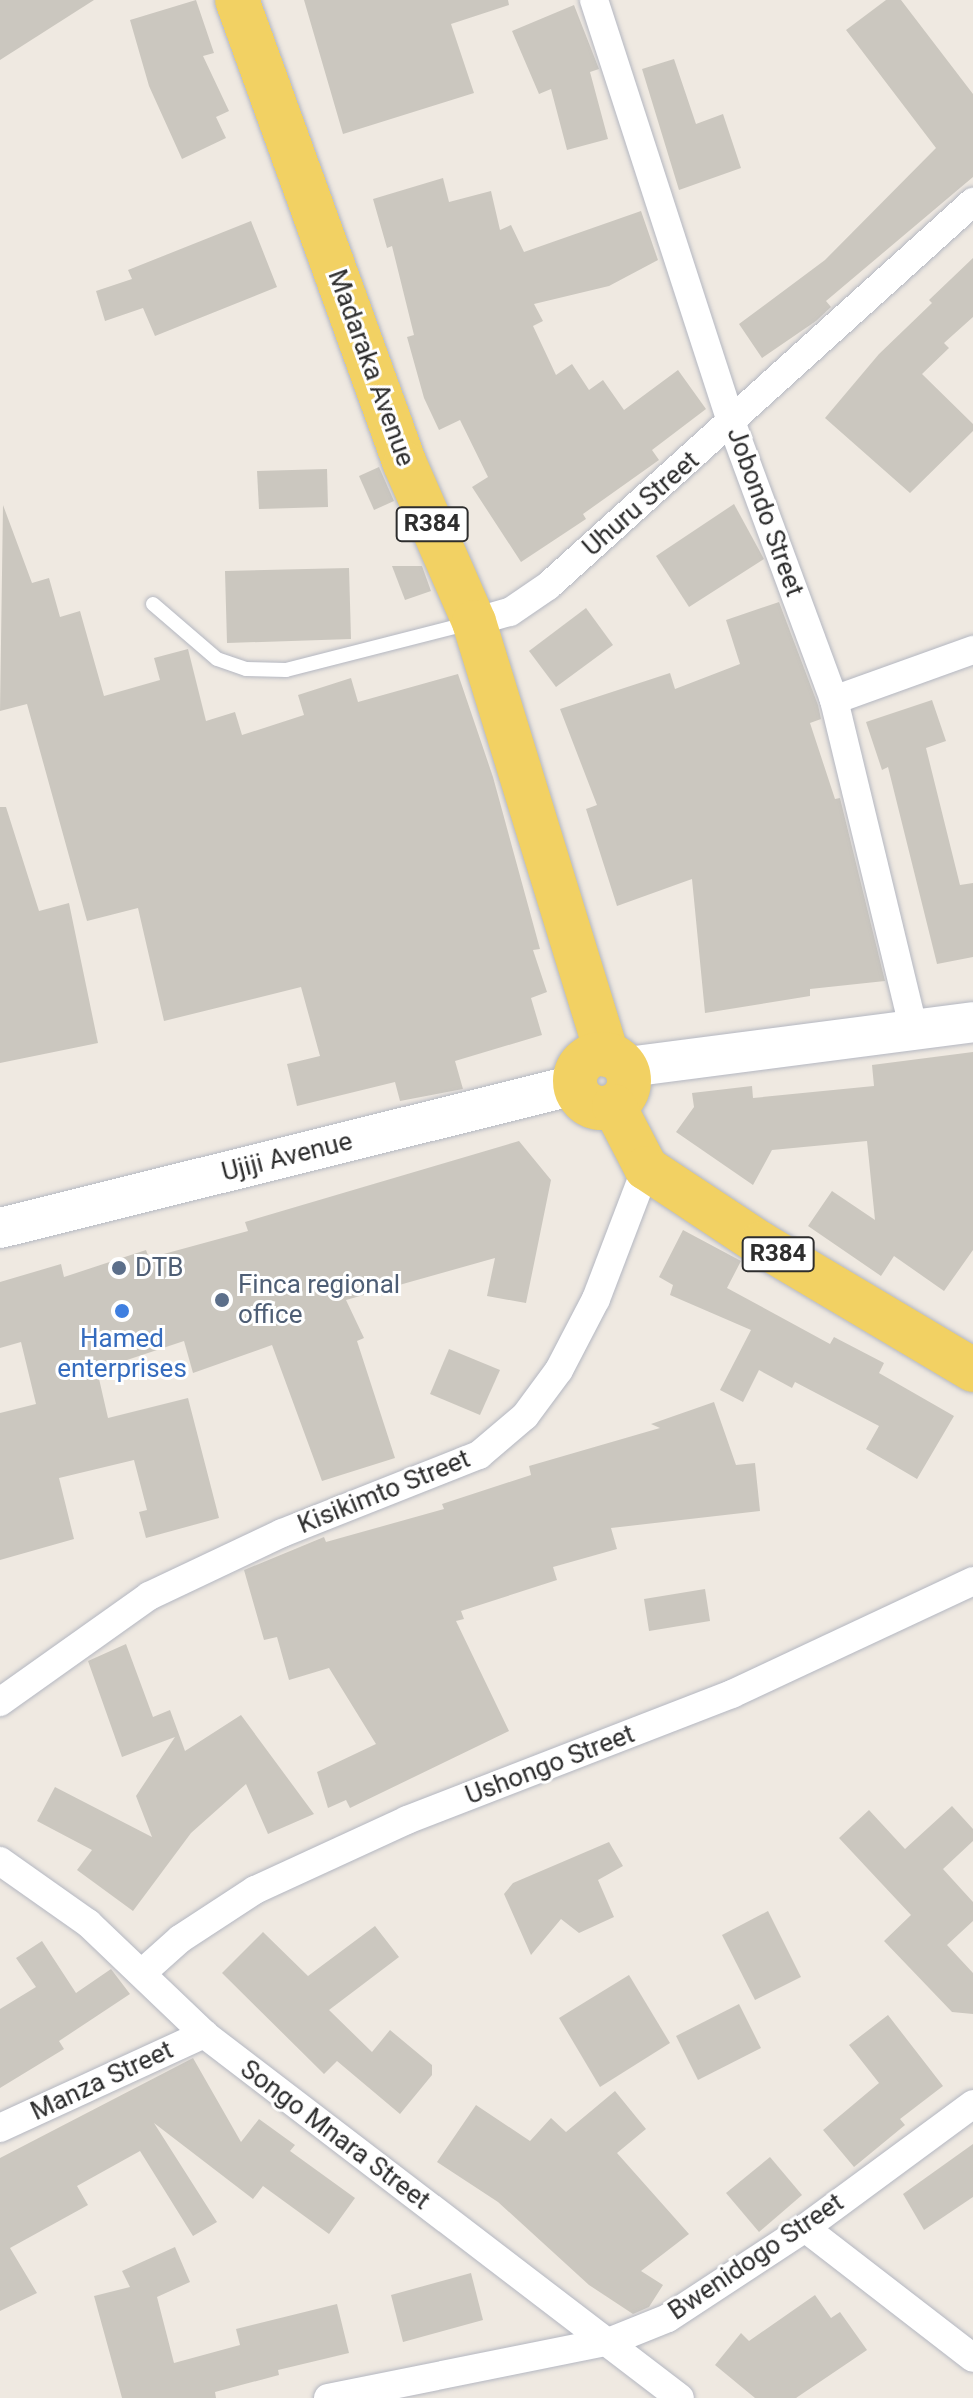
<!DOCTYPE html>
<html>
<head>
<meta charset="utf-8">
<style>
	body { margin:0 }
	#map { position:relative; width:973px; height:2398px; overflow:hidden; background:#efe9e1; font-family:Roboto,sans-serif }
	div>[style] { position:absolute }
	[style*='--x'] { left:calc(var(--x)*1px); top:calc(var(--y)*1px); width:calc(var(--w)*1px); rotate:calc(var(--a)*1deg) }
	.building>* { inset:0; background:#cbc7bf }
	.roads { filter:drop-shadow(0 0 2px #b4b7c1) drop-shadow(0 0 2px #b4b7c1) }
	.service>* { height:14px; margin:-7px; padding:0 7px; transform-origin:7px; border-radius:7px; background:#fff }
	.minor>* { height:28px; margin:-14px; padding:0 14px; transform-origin:14px; border-radius:14px; background:#fff }
	.secondary>* { height:40px; margin:-20px; padding:0 20px; transform-origin:20px; border-radius:20px; background:#fff }
	.primary>* { height:44px; margin:-22px; padding:0 22px; transform-origin:22px; border-radius:22px; background:#f2d163 }
	.primary>.ring { margin:-22px; padding:0; box-sizing:content-box; background:none; border:44px solid #f2d163; border-radius:50% }
	.dots>* { width:22px; height:22px; translate:-50% -50%; box-sizing:border-box; border:4px solid #fff; border-radius:50% }
	span { translate:-50% -50%; white-space:nowrap; text-align:center; line-height:1.15; -webkit-text-stroke:6px #fff; paint-order:stroke }
	.shield-label span { padding:2px 6px; background:#fff; border:2px solid; border-radius:6px; -webkit-text-stroke-width:0 }
	.shield-label { font-size:24px; color:#2e2e2e; font-weight:700 }
	.street-label { font-size:26px; color:#2e2e2e }
	.service-label { font-size:26px; color:#4e5e75 }
	.left { translate:0 -50%; text-align:left }
	.shop-label { font-size:26px; color:#366cbe }
</style>
</head>
<body>
<div id="map">
	<div class="building">
		<div style="clip-path:polygon(0 0,94px 0,0 60px)"></div>
		<div style="clip-path:polygon(196px 0,214px 53px,203px 56px,229px 111px,216px 117px,226px 138px,182px 159px,149px 86px,130px 20px)"></div>
		<div style="clip-path:polygon(304px 0,508px 0,509px 5px,451px 24px,474px 93px,343px 134px)"></div>
		<div style="clip-path:polygon(886px 0,901px 0,973px 94px,973px 177px,826px 301px,831px 307px,816px 321px,762px 358px,739px 324px,825px 260px,936px 148px,846px 30px)"></div>
		<div style="clip-path:polygon(574px 5px,599px 69px,590px 72px,608px 139px,567px 150px,551px 89px,539px 94px,512px 31px)"></div>
		<div style="clip-path:polygon(674px 59px,696px 124px,723px 114px,741px 168px,679px 190px,642px 69px)"></div>
		<div style="clip-path:polygon(443px 178px,449px 202px,491px 191px,500px 230px,511px 225px,524px 252px,641px 211px,658px 260px,609px 286px,534px 304px,543px 321px,533px 326px,556px 375px,572px 364px,589px 390px,603px 380px,624px 410px,678px 370px,706px 409px,652px 450px,659px 460px,583px 514px,586px 519px,521px 562px,472px 487px,488px 477px,460px 420px,439px 430px,424px 398px,407px 337px,414px 335px,392px 246px,387px 248px,373px 199px)"></div>
		<div style="clip-path:polygon(251px 221px,277px 287px,155px 336px,143px 308px,105px 321px,96px 291px,132px 279px,128px 270px)"></div>
		<div style="clip-path:polygon(973px 258px,973px 317px,944px 343px,949px 348px,922px 374px,973px 424px,973px 431px,910px 493px,825px 418px,879px 354px,932px 303px,929px 300px)"></div>
		<div style="clip-path:polygon(379px 467px,394px 501px,374px 510px,359px 476px)"></div>
		<div style="clip-path:polygon(327px 469px,328px 507px,259px 509px,257px 471px)"></div>
		<div style="clip-path:polygon(734px 504px,764px 559px,689px 607px,656px 556px)"></div>
		<div style="clip-path:polygon(3px 505px,32px 583px,49px 578px,60px 617px,80px 611px,104px 696px,160px 680px,154px 658px,188px 649px,206px 721px,235px 712px,242px 735px,304px 715px,298px 695px,351px 678px,358px 702px,458px 674px,493px 777px,540px 949px,533px 950px,547px 992px,531px 998px,542px 1035px,455px 1061px,463px 1089px,400px 1101px,395px 1082px,297px 1106px,287px 1064px,320px 1056px,301px 987px,164px 1021px,138px 908px,87px 921px,27px 704px,0 711px)"></div>
		<div style="clip-path:polygon(392px 566px,422px 566px,431px 591px,405px 600px)"></div>
		<div style="clip-path:polygon(349px 568px,351px 639px,227px 643px,225px 571px)"></div>
		<div style="clip-path:polygon(779px 602px,818px 705px,821px 719px,810px 723px,835px 799px,840px 798px,885px 981px,810px 989px,810px 996px,705px 1013px,692px 879px,617px 906px,586px 809px,597px 805px,560px 709px,670px 673px,675px 689px,740px 664px,726px 620px)"></div>
		<div style="clip-path:polygon(586px 608px,613px 645px,556px 687px,529px 651px)"></div>
		<div style="clip-path:polygon(932px 700px,946px 741px,926px 748px,960px 885px,973px 883px,973px 957px,937px 964px,888px 767px,882px 770px,866px 722px)"></div>
		<div style="clip-path:polygon(0 807px,6px 807px,39px 911px,69px 903px,98px 1043px,0 1063px)"></div>
		<div style="clip-path:polygon(973px 1052px,973px 1250px,944px 1291px,894px 1256px,881px 1276px,808px 1226px,832px 1191px,875px 1220px,867px 1141px,772px 1150px,753px 1185px,676px 1132px,694px 1107px,692px 1093px,752px 1086px,753px 1098px,874px 1086px,872px 1065px)"></div>
		<div style="clip-path:polygon(519px 1141px,551px 1180px,526px 1303px,487px 1296px,495px 1258px,346px 1300px,364px 1338px,357px 1341px,395px 1458px,322px 1481px,272px 1345px,193px 1373px,184px 1341px,97px 1370px,108px 1418px,188px 1398px,219px 1518px,146px 1538px,139px 1512px,147px 1510px,134px 1460px,59px 1478px,74px 1539px,0 1560px,0 1413px,36px 1404px,21px 1342px,0 1348px,0 1282px,61px 1264px,64px 1277px,146px 1250px,149px 1258px,248px 1231px,245px 1222px)"></div>
		<div style="clip-path:polygon(683px 1230px,741px 1261px,727px 1288px,830px 1344px,834px 1337px,884px 1363px,879px 1373px,954px 1416px,917px 1479px,866px 1449px,879px 1426px,795px 1382px,792px 1388px,759px 1370px,743px 1402px,720px 1390px,751px 1330px,670px 1295px,673px 1285px,659px 1277px)"></div>
		<div style="clip-path:polygon(449px 1349px,500px 1370px,480px 1415px,430px 1394px)"></div>
		<div style="clip-path:polygon(714px 1402px,736px 1465px,755px 1463px,760px 1511px,611px 1528px,617px 1549px,553px 1567px,557px 1580px,461px 1611px,464px 1619px,456px 1621px,509px 1731px,350px 1808px,346px 1800px,328px 1808px,317px 1772px,376px 1744px,329px 1668px,289px 1680px,277px 1637px,264px 1640px,244px 1570px,324px 1537px,326px 1542px,444px 1509px,442px 1504px,531px 1475px,529px 1466px,660px 1428px,651px 1424px)"></div>
		<div style="clip-path:polygon(705px 1589px,710px 1621px,649px 1631px,644px 1599px)"></div>
		<div style="clip-path:polygon(126px 1644px,153px 1717px,170px 1710px,185px 1751px,241px 1715px,314px 1814px,268px 1834px,246px 1784px,191px 1833px,133px 1911px,77px 1870px,92px 1850px,37px 1821px,55px 1787px,152px 1837px,136px 1796px,175px 1737px,122px 1757px,88px 1661px)"></div>
		<div style="clip-path:polygon(952px 1806px,973px 1829px,973px 1841px,943px 1869px,973px 1902px,973px 1921px,947px 1945px,973px 1973px,973px 2014px,952px 2012px,884px 1941px,911px 1915px,839px 1838px,869px 1810px,905px 1849px)"></div>
		<div style="clip-path:polygon(609px 1842px,623px 1866px,598px 1880px,614px 1917px,579px 1933px,561px 1919px,531px 1955px,504px 1894px,513px 1883px)"></div>
		<div style="clip-path:polygon(768px 1911px,801px 1977px,755px 2000px,722px 1935px)"></div>
		<div style="clip-path:polygon(375px 1926px,399px 1957px,329px 2010px,372px 2052px,390px 2030px,432px 2065px,432px 2075px,400px 2114px,337px 2061px,324px 2074px,222px 1973px,263px 1932px,308px 1976px)"></div>
		<div style="clip-path:polygon(42px 1941px,76px 1993px,111px 1969px,130px 1994px,59px 2041px,64px 2049px,0 2088px,0 2009px,36px 1987px,16px 1958px)"></div>
		<div style="clip-path:polygon(629px 1975px,670px 2043px,600px 2087px,559px 2018px)"></div>
		<div style="clip-path:polygon(739px 2004px,761px 2048px,698px 2080px,676px 2036px)"></div>
		<div style="clip-path:polygon(888px 2015px,943px 2086px,900px 2119px,905px 2125px,854px 2167px,823px 2130px,879px 2083px,849px 2045px)"></div>
		<div style="clip-path:polygon(193px 2058px,241px 2142px,259px 2119px,295px 2145px,290px 2151px,355px 2198px,329px 2234px,263px 2186px,253px 2199px,154px 2123px,217px 2222px,193px 2236px,140px 2151px,77px 2186px,88px 2205px,10px 2248px,37px 2293px,0 2311px,0 2158px)"></div>
		<div style="clip-path:polygon(615px 2091px,646px 2129px,617px 2153px,689px 2234px,641px 2271px,663px 2285px,649px 2307px,633px 2314px,589px 2285px,498px 2202px,437px 2162px,476px 2105px,530px 2141px,551px 2118px,566px 2132px)"></div>
		<div style="clip-path:polygon(973px 2144px,973px 2197px,924px 2230px,903px 2194px)"></div>
		<div style="clip-path:polygon(770px 2157px,802px 2195px,759px 2232px,726px 2193px)"></div>
		<div style="clip-path:polygon(175px 2247px,190px 2282px,157px 2297px,174px 2363px,240px 2345px,236px 2329px,337px 2304px,349px 2353px,278px 2370px,279px 2375px,215px 2392px,216px 2398px,122px 2398px,94px 2296px,130px 2287px,122px 2271px)"></div>
		<div style="clip-path:polygon(471px 2273px,483px 2320px,403px 2342px,391px 2295px)"></div>
		<div style="clip-path:polygon(815px 2295px,831px 2318px,840px 2312px,867px 2350px,796px 2398px,755px 2398px,715px 2365px,741px 2333px,749px 2341px)"></div>
	</div>
	<div class="roads">
		<div class="service">
			<div style="--x:153;--y:604;--w:84;--a:40.7"></div>
			<div style="--x:217;--y:659;--w:31;--a:19"></div>
			<div style="--x:246;--y:669;--w:40;--a:1.4"></div>
			<div style="--x:286;--y:670;--w:190;--a:-14.3"></div>
		</div>
		<div class="minor">
			<div style="--x:594;--y:0;--w:446;--a:72"></div>
			<div style="--x:732;--y:424;--w:294;--a:69.7"></div>
			<div style="--x:834;--y:700;--w:340;--a:76.4"></div>
			<div style="--x:474;--y:622;--w:37;--a:-16"></div>
			<div style="--x:510;--y:612;--w:46;--a:-34.4"></div>
			<div style="--x:548;--y:586;--w:573;--a:-42.1"></div>
			<div style="--x:834;--y:700;--w:148;--a:-19.8"></div>
			<div style="--x:0;--y:1702;--w:183;--a:-35.4"></div>
			<div style="--x:149;--y:1596;--w:147;--a:-25.3"></div>
			<div style="--x:282;--y:1533;--w:212;--a:-21.6"></div>
			<div style="--x:479;--y:1455;--w:60;--a:-40.3"></div>
			<div style="--x:525;--y:1416;--w:57;--a:-53.5"></div>
			<div style="--x:559;--y:1370;--w:80;--a:-62.5"></div>
			<div style="--x:596;--y:1299;--w:140;--a:-69.1"></div>
			<div style="--x:0;--y:1861;--w:108;--a:35.2"></div>
			<div style="--x:88;--y:1923;--w:161;--a:43.7"></div>
			<div style="--x:204;--y:2034;--w:599;--a:37.41"></div>
			<div style="--x:142;--y:1973;--w:51;--a:-41.8"></div>
			<div style="--x:180;--y:1939;--w:90;--a:-33.2"></div>
			<div style="--x:255;--y:1890;--w:167;--a:-24.7"></div>
			<div style="--x:407;--y:1820;--w:349;--a:-21.2"></div>
			<div style="--x:732;--y:1694;--w:266;--a:-25.1"></div>
			<div style="--x:0;--y:2128;--w:225;--a:-24.7"></div>
			<div style="--x:805;--y:2228;--w:212;--a:37.7"></div>
			<div style="--x:328;--y:2398;--w:289;--a:-11.4"></div>
			<div style="--x:611;--y:2341;--w:61;--a:-22"></div>
			<div style="--x:668;--y:2318;--w:164;--a:-33.3"></div>
			<div style="--x:805;--y:2228;--w:209;--a:-36.4"></div>
		</div>
		<div class="secondary">
			<div style="--x:628;--y:1067;--w:348;--a:-7.4"></div>
			<div style="--x:0;--y:1228;--w:593;--a:-13.97"></div>
		</div>
		<div class="primary">
			<div style="--x:237;--y:0;--w:493;--a:70.1"></div>
			<div style="--x:405;--y:464;--w:172;--a:66.4"></div>
			<div style="--x:474;--y:622;--w:453;--a:72.9"></div>
			<div class="ring" style="left:575px;top:1054px;width:10px;height:10px"></div>
			<div style="--x:614;--y:1106;--w:70;--a:62.7"></div>
			<div style="--x:646;--y:1168;--w:138;--a:33.5"></div>
			<div style="--x:761;--y:1244;--w:247;--a:30.7"></div>
		</div>
	</div>
	<div class="dots">
		<div style="left:119px;top:1268px;background:#5c6f8a"></div>
		<div style="left:222px;top:1300px;background:#5c6f8a"></div>
		<div style="left:122px;top:1311px;background:#3f7fe0"></div>
	</div>
	<div class="shield-label">
		<span style="left:432px;top:524px">R384</span>
		<span style="left:778px;top:1254px">R384</span>
	</div>
	<div class="street-label">
		<span style="left:371px;top:368px;rotate:70deg">Madaraka Avenue</span>
		<span style="left:641px;top:504px;rotate:-41deg">Uhuru Street</span>
		<span style="left:765px;top:512px;rotate:70deg">Jobondo Street</span>
		<span style="left:287px;top:1157px;rotate:-14deg">Ujiji Avenue</span>
		<span style="left:384px;top:1492px;rotate:-22deg">Kisikimto Street</span>
		<span style="left:550px;top:1765px;rotate:-21deg">Ushongo Street</span>
		<span style="left:102px;top:2081px;rotate:-25deg">Manza Street</span>
		<span style="left:335px;top:2135px;rotate:37deg">Songo Mnara Street</span>
		<span style="left:756px;top:2257px;rotate:-34deg">Bwenidogo Street</span>
	</div>
	<div class="service-label">
		<span class="left" style="left:135px;top:1268px">DTB</span>
		<span class="left" style="left:238px;top:1300px">Finca regional<br>office</span>
	</div>
	<div class="shop-label">
		<span style="left:122px;top:1354px">Hamed<br>enterprises</span>
	</div>
</div>
</body>
</html>
